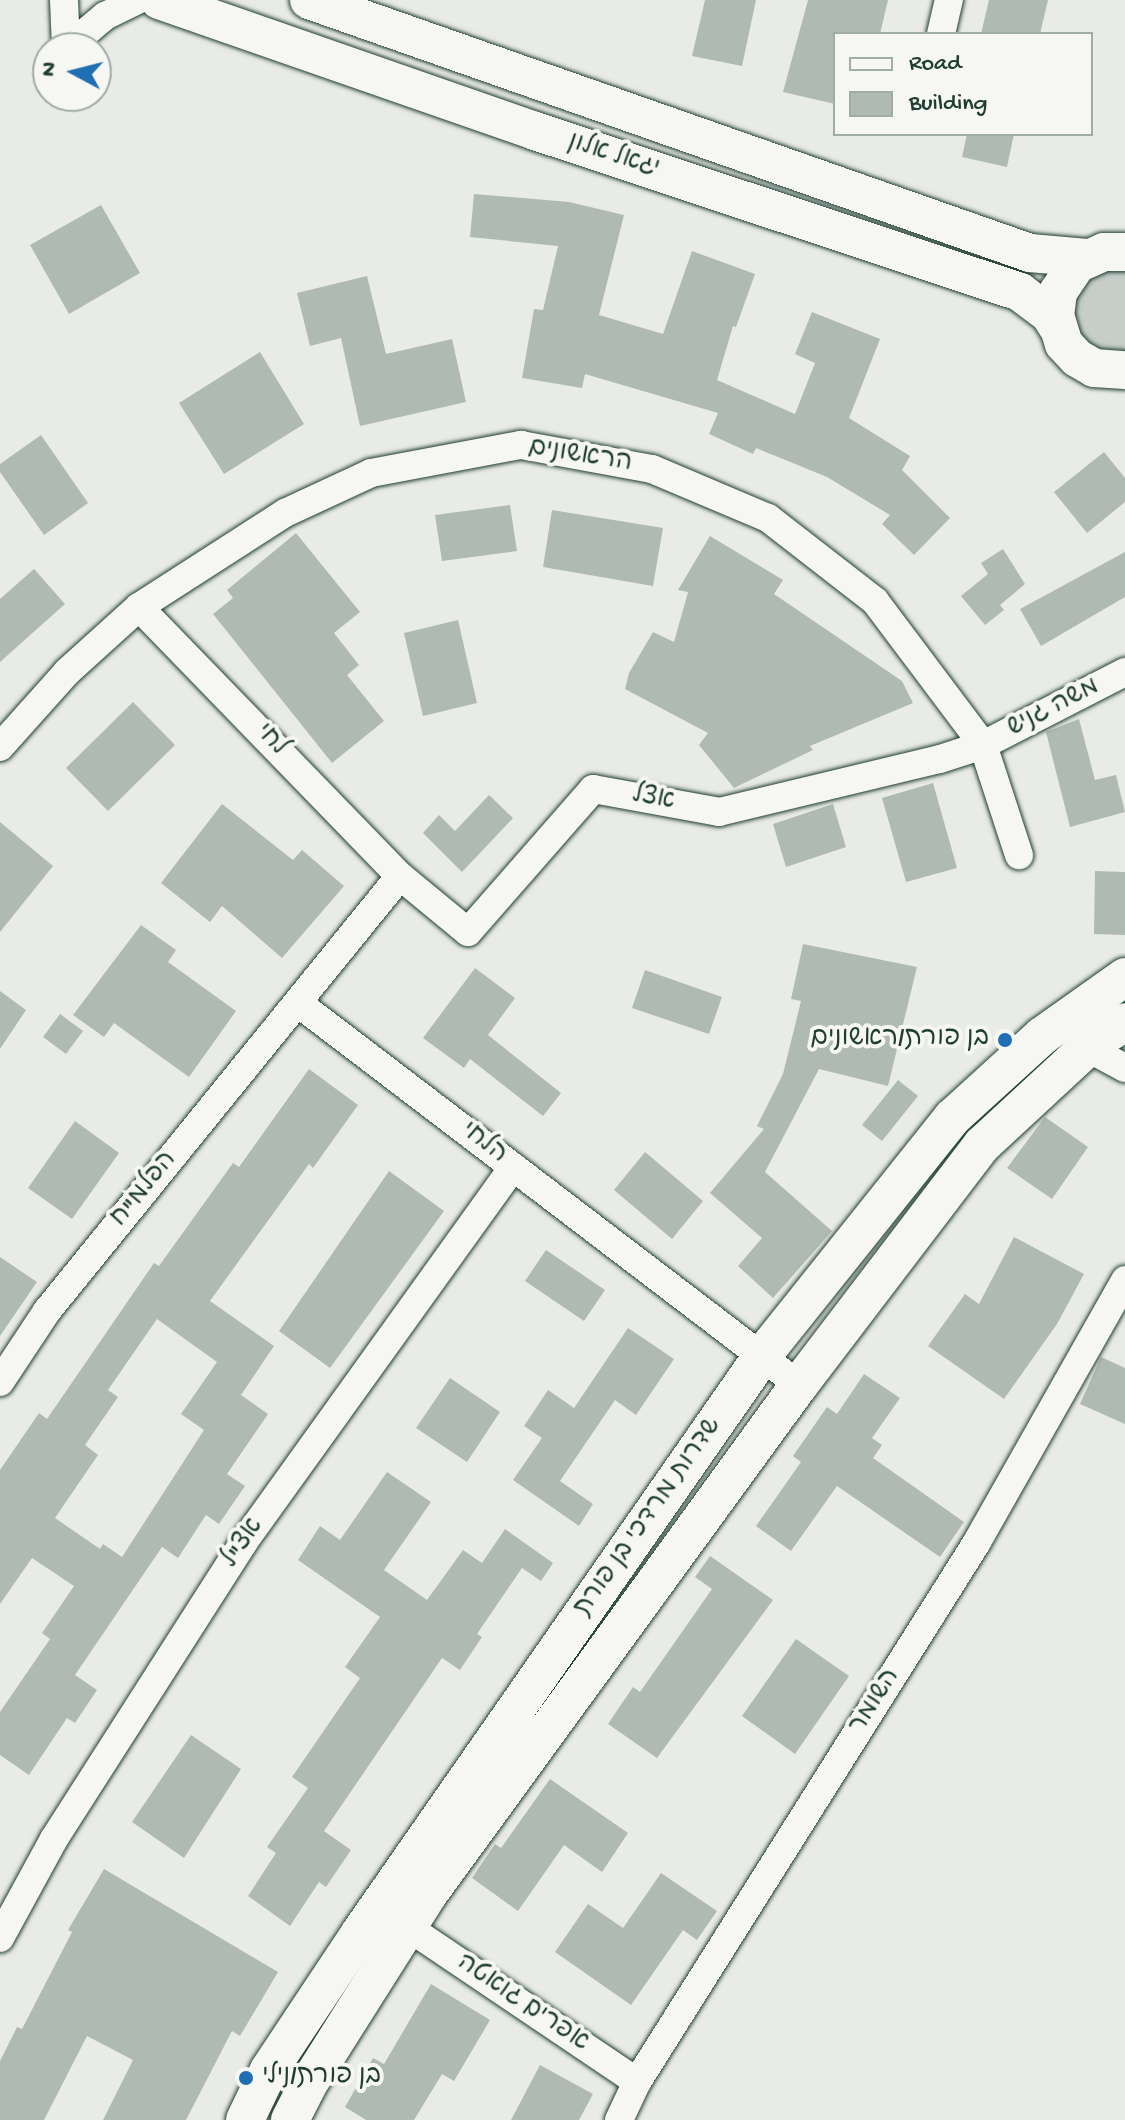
<!DOCTYPE html>
<html>
<head>
<meta charset="utf-8">
<style>
	body { margin:0 }
	#map { position:relative; width:1125px; height:2120px; overflow:hidden; background:#e9ebe7; font-family:"Gochi Hand","Playpen Sans Hebrew",sans-serif }
	div>[style] { position:absolute }
	[style*='--x'] { left:calc(var(--x)*1px); top:calc(var(--y)*1px); width:calc(var(--w)*1px); rotate:calc(var(--a)*1deg) }
	.green>* { inset:0; background:#c7cec9 }
	.building>* { inset:0; background:#b0bab5 }
	.roads { filter:drop-shadow(0 0 2px #1f3d34) drop-shadow(0 0 2px #1f3d34) }
	.street>* { height:28px; margin:-14px; padding:0 14px; transform-origin:14px; border-radius:14px; background:#f6f6f2 }
	.secondary>* { height:38px; margin:-19px; padding:0 19px; transform-origin:19px; border-radius:19px; background:#f6f6f2 }
	.dots>* { width:22px; height:22px; translate:-50% -50%; box-sizing:border-box; border:4px solid #f6f6f2; border-radius:50% }
	span { translate:-50% -50%; white-space:nowrap; text-align:center; line-height:1.15; -webkit-text-stroke:8px #f6f6f2; paint-order:stroke }
	.street-label { font-size:26px; color:#1f3d34 }
	.poi-label { font-size:26px; color:#1f3d34 }
	.right { translate:-100% -50%; text-align:right }
	.left { translate:0 -50%; text-align:left }
	.legend { position:absolute; left:833px; top:32px; width:260px; height:104px; box-sizing:border-box; background:#f6f6f2; border:2px solid #a0aca6; margin:0; padding:10px 14px; list-style:none; font-size:24px; color:#1f3d34 }
	.legend li { display:flex; align-items:center; gap:16px; height:40px }
	.legend b { width:40px; border:2px solid #a0aca6 }
	.north { position:absolute; left:32px; top:32px; width:80px; height:80px; box-sizing:border-box; background:#f6f6f2; border:2px solid #a0aca6; border-radius:50%; rotate:277deg; font-size:22px; font-weight:700; line-height:32px; text-align:center; color:#1f3d34 }
	.north::after { content:''; display:block; margin:auto; width:28px; height:36px; background:#1f6fb2; clip-path:polygon(50% 0,100% 100%,50% 72%,0 100%) }
</style>
</head>
<body>
<div id="map">
	<div class="green">
		<div style="clip-path:polygon(1125px 263px,1125px 359px,1083px 349px,1069px 295px,1076px 281px)"></div>
	</div>
	<div class="building">
		<div style="clip-path:polygon(705px 0,756px 0,742px 66px,692px 56px)"></div>
		<div style="clip-path:polygon(808px 0,888px 0,880px 34px,835px 34px,835px 104px,783px 92px)"></div>
		<div style="clip-path:polygon(989px 0,1048px 0,1040px 34px,981px 34px)"></div>
		<div style="clip-path:polygon(967px 134px,1014px 134px,1007px 167px,962px 157px)"></div>
		<div style="clip-path:polygon(474px 194px,569px 202px,624px 215px,599px 315px,663px 334px,692px 251px,755px 274px,736px 327px,733px 326px,717px 380px,795px 414px,815px 363px,795px 354px,812px 312px,880px 339px,849px 418px,910px 456px,902px 470px,950px 518px,914px 555px,882px 524px,890px 515px,827px 477px,756px 448px,753px 454px,709px 434px,718px 413px,585px 374px,582px 388px,522px 378px,534px 309px,543px 310px,558px 246px,470px 237px)"></div>
		<div style="clip-path:polygon(101px 205px,140px 273px,69px 314px,30px 245px)"></div>
		<div style="clip-path:polygon(367px 276px,386px 354px,452px 339px,466px 402px,360px 426px,341px 338px,310px 346px,297px 293px)"></div>
		<div style="clip-path:polygon(260px 352px,304px 424px,224px 474px,179px 403px)"></div>
		<div style="clip-path:polygon(41px 435px,88px 503px,44px 535px,0 472px,0 464px)"></div>
		<div style="clip-path:polygon(1104px 452px,1125px 478px,1125px 502px,1087px 533px,1054px 492px)"></div>
		<div style="clip-path:polygon(510px 505px,517px 551px,442px 561px,435px 515px)"></div>
		<div style="clip-path:polygon(552px 510px,663px 528px,653px 586px,543px 567px)"></div>
		<div style="clip-path:polygon(296px 533px,360px 612px,334px 633px,359px 665px,347px 675px,384px 721px,332px 763px,213px 614px,233px 598px,227px 590px)"></div>
		<div style="clip-path:polygon(710px 536px,783px 580px,774px 594px,902px 681px,913px 703px,810px 746px,813px 750px,734px 788px,699px 745px,708px 733px,625px 689px,629px 673px,653px 632px,674px 642px,688px 592px,678px 590px)"></div>
		<div style="clip-path:polygon(1003px 549px,1025px 584px,1000px 605px,1004px 610px,985px 625px,961px 596px,988px 574px,981px 563px)"></div>
		<div style="clip-path:polygon(1125px 552px,1125px 597px,1041px 646px,1020px 609px)"></div>
		<div style="clip-path:polygon(34px 569px,65px 604px,0 662px,0 599px)"></div>
		<div style="clip-path:polygon(458px 620px,477px 703px,423px 716px,404px 633px)"></div>
		<div style="clip-path:polygon(133px 702px,175px 745px,108px 811px,66px 768px)"></div>
		<div style="clip-path:polygon(1079px 719px,1095px 780px,1116px 775px,1125px 812px,1070px 827px,1046px 732px)"></div>
		<div style="clip-path:polygon(933px 783px,957px 868px,906px 882px,882px 798px)"></div>
		<div style="clip-path:polygon(489px 795px,513px 818px,462px 872px,423px 833px,439px 815px,455px 831px)"></div>
		<div style="clip-path:polygon(222px 804px,293px 860px,302px 850px,344px 886px,282px 958px,222px 906px,210px 922px,161px 883px)"></div>
		<div style="clip-path:polygon(833px 804px,846px 847px,786px 867px,773px 824px)"></div>
		<div style="clip-path:polygon(0 822px,53px 866px,0 932px)"></div>
		<div style="clip-path:polygon(1095px 871px,1125px 872px,1125px 935px,1094px 934px)"></div>
		<div style="clip-path:polygon(141px 925px,176px 950px,168px 962px,236px 1011px,189px 1077px,114px 1023px,104px 1037px,73px 1015px)"></div>
		<div style="clip-path:polygon(803px 944px,917px 967px,888px 1086px,819px 1069px,765px 1172px,832px 1231px,773px 1298px,738px 1266px,762px 1238px,710px 1193px,764px 1129px,757px 1126px,783px 1074px,801px 1001px,791px 999px)"></div>
		<div style="clip-path:polygon(475px 968px,515px 998px,488px 1035px,561px 1093px,543px 1116px,470px 1059px,464px 1068px,423px 1038px)"></div>
		<div style="clip-path:polygon(645px 970px,722px 997px,709px 1034px,632px 1008px)"></div>
		<div style="clip-path:polygon(0 991px,26px 1010px,0 1049px)"></div>
		<div style="clip-path:polygon(60px 1014px,83px 1031px,66px 1054px,43px 1037px)"></div>
		<div style="clip-path:polygon(evenodd,309px 1069px,358px 1105px,313px 1168px,309px 1164px,210px 1301px,274px 1346px,241px 1395px,268px 1414px,227px 1474px,245px 1486px,219px 1524px,206px 1515px,178px 1558px,162px 1547px,75px 1675px,97px 1690px,75px 1723px,67px 1718px,29px 1775px,0 1755px,0 1712px,50px 1639px,42px 1633px,74px 1586px,32px 1558px,0 1604px,0 1470px,39px 1413px,47px 1419px,154px 1263px,159px 1266px,233px 1163px,239px 1167px,309px 1069px,157px 1319px,217px 1362px,181px 1414px,204px 1430px,122px 1557px,103px 1544px,100px 1549px,55px 1518px,98px 1455px,85px 1445px,118px 1397px,108px 1390px,157px 1319px)"></div>
		<div style="clip-path:polygon(898px 1080px,918px 1096px,882px 1141px,862px 1125px)"></div>
		<div style="clip-path:polygon(1045px 1117px,1088px 1147px,1052px 1199px,1007px 1168px)"></div>
		<div style="clip-path:polygon(75px 1121px,119px 1153px,72px 1219px,28px 1188px)"></div>
		<div style="clip-path:polygon(645px 1152px,703px 1201px,672px 1239px,614px 1190px)"></div>
		<div style="clip-path:polygon(389px 1171px,444px 1211px,330px 1368px,279px 1331px)"></div>
		<div style="clip-path:polygon(1014px 1237px,1084px 1274px,1057px 1324px,1004px 1399px,928px 1346px,965px 1294px,979px 1304px)"></div>
		<div style="clip-path:polygon(546px 1250px,605px 1290px,584px 1321px,525px 1281px)"></div>
		<div style="clip-path:polygon(0 1257px,37px 1282px,0 1336px)"></div>
		<div style="clip-path:polygon(628px 1328px,674px 1359px,636px 1415px,615px 1400px,560px 1481px,593px 1504px,579px 1526px,513px 1480px,542px 1438px,524px 1426px,548px 1390px,574px 1408px)"></div>
		<div style="clip-path:polygon(1101px 1357px,1125px 1368px,1125px 1424px,1080px 1404px)"></div>
		<div style="clip-path:polygon(864px 1374px,900px 1398px,872px 1438px,882px 1445px,873px 1458px,964px 1522px,940px 1557px,837px 1486px,791px 1551px,756px 1526px,801px 1462px,793px 1456px,827px 1407px,837px 1414px)"></div>
		<div style="clip-path:polygon(450px 1378px,500px 1412px,467px 1462px,416px 1428px)"></div>
		<div style="clip-path:polygon(387px 1472px,431px 1502px,384px 1570px,427px 1600px,463px 1550px,482px 1563px,505px 1529px,553px 1563px,541px 1581px,522px 1568px,477px 1634px,482px 1637px,460px 1670px,442px 1658px,324px 1831px,351px 1850px,326px 1887px,319px 1882px,290px 1926px,248px 1896px,276px 1853px,267px 1847px,308px 1788px,292px 1777px,360px 1678px,345px 1667px,380px 1617px,298px 1560px,320px 1526px,340px 1540px)"></div>
		<div style="clip-path:polygon(710px 1556px,773px 1600px,657px 1758px,608px 1724px,633px 1687px,640px 1692px,712px 1589px,695px 1577px)"></div>
		<div style="clip-path:polygon(796px 1639px,849px 1676px,795px 1754px,742px 1716px)"></div>
		<div style="clip-path:polygon(191px 1735px,241px 1769px,184px 1858px,132px 1822px)"></div>
		<div style="clip-path:polygon(550px 1779px,628px 1833px,602px 1872px,564px 1845px,518px 1911px,472px 1878px,495px 1844px,501px 1848px)"></div>
		<div style="clip-path:polygon(104px 1869px,278px 1972px,240px 2036px,232px 2031px,186px 2120px,103px 2120px,133px 2060px,87px 2036px,44px 2120px,0 2120px,0 2061px,17px 2027px,22px 2029px,72px 1932px,68px 1930px)"></div>
		<div style="clip-path:polygon(661px 1873px,717px 1911px,697px 1940px,683px 1930px,631px 2005px,555px 1952px,588px 1904px,623px 1928px)"></div>
		<div style="clip-path:polygon(431px 1984px,490px 2020px,454px 2081px,442px 2074px,414px 2120px,366px 2120px,345px 2107px,373px 2058px,384px 2064px)"></div>
		<div style="clip-path:polygon(540px 2065px,593px 2094px,579px 2120px,511px 2120px)"></div>
	</div>
	<div class="roads">
		<div class="street">
			<div style="--x:64;--y:0;--w:48;--a:87.6"></div>
			<div style="--x:941;--y:34;--w:35;--a:-77"></div>
			<div style="--x:67;--y:48;--w:50;--a:-40.1"></div>
			<div style="--x:105;--y:16;--w:37;--a:-26"></div>
			<div style="--x:139;--y:607;--w:375;--a:45.9"></div>
			<div style="--x:400;--y:876;--w:88;--a:39.5"></div>
			<div style="--x:468;--y:932;--w:190;--a:-48.8"></div>
			<div style="--x:593;--y:789;--w:128;--a:10.3"></div>
			<div style="--x:719;--y:812;--w:227;--a:-13.5"></div>
			<div style="--x:940;--y:759;--w:45;--a:-18"></div>
			<div style="--x:983;--y:745;--w:160;--a:-27.2"></div>
			<div style="--x:0;--y:747;--w:101;--a:-48.2"></div>
			<div style="--x:67;--y:672;--w:97;--a:-42.1"></div>
			<div style="--x:139;--y:607;--w:174;--a:-32.8"></div>
			<div style="--x:285;--y:513;--w:95;--a:-24.9"></div>
			<div style="--x:371;--y:473;--w:153;--a:-10.6"></div>
			<div style="--x:521;--y:445;--w:133;--a:10.4"></div>
			<div style="--x:652;--y:469;--w:126;--a:22.9"></div>
			<div style="--x:768;--y:518;--w:135;--a:37.8"></div>
			<div style="--x:875;--y:601;--w:180;--a:53.1"></div>
			<div style="--x:983;--y:745;--w:116;--a:71.9"></div>
			<div style="--x:298;--y:1003;--w:630;--a:37.32"></div>
			<div style="--x:1088;--y:1048;--w:42;--a:28.4"></div>
			<div style="--x:0;--y:1382;--w:85;--a:-56.5"></div>
			<div style="--x:47;--y:1311;--w:560;--a:-50.94"></div>
			<div style="--x:406;--y:1926;--w:279;--a:34"></div>
			<div style="--x:0;--y:1938;--w:113;--a:-61.4"></div>
			<div style="--x:54;--y:1839;--w:351;--a:-57.4"></div>
			<div style="--x:243;--y:1543;--w:463;--a:-54.3"></div>
			<div style="--x:619;--y:2120;--w:42;--a:-64.7"></div>
			<div style="--x:637;--y:2082;--w:638;--a:-57.8"></div>
			<div style="--x:977;--y:1542;--w:301;--a:-60.5"></div>
		</div>
		<div class="secondary">
			<div style="--x:159;--y:0;--w:398;--a:19.2"></div>
			<div style="--x:535;--y:131;--w:511;--a:18.36"></div>
			<div style="--x:1020;--y:292;--w:38;--a:37"></div>
			<div style="--x:1050;--y:315;--w:13;--a:58"></div>
			<div style="--x:309;--y:0;--w:764;--a:19.34"></div>
			<div style="--x:1030;--y:253;--w:57;--a:5"></div>
			<div style="--x:1125;--y:252;--w:21;--a:180"></div>
			<div style="--x:1104;--y:252;--w:30;--a:156"></div>
			<div style="--x:1077;--y:264;--w:34;--a:124"></div>
			<div style="--x:1058;--y:292;--w:23;--a:97"></div>
			<div style="--x:1055;--y:315;--w:30;--a:73"></div>
			<div style="--x:1064;--y:344;--w:19;--a:47"></div>
			<div style="--x:1077;--y:358;--w:20;--a:30"></div>
			<div style="--x:1094;--y:368;--w:31;--a:4"></div>
			<div style="--x:245;--y:2120;--w:55;--a:-64.4"></div>
			<div style="--x:269;--y:2070;--w:164;--a:-56.4"></div>
			<div style="--x:360;--y:1933;--w:703;--a:-55.13"></div>
			<div style="--x:762;--y:1356;--w:305;--a:-51.4"></div>
			<div style="--x:952;--y:1118;--w:122;--a:-42.3"></div>
			<div style="--x:1042;--y:1036;--w:102;--a:-35.4"></div>
			<div style="--x:290;--y:2120;--w:38;--a:-63"></div>
			<div style="--x:307;--y:2086;--w:225;--a:-57.7"></div>
			<div style="--x:427;--y:1896;--w:632;--a:-53.95"></div>
			<div style="--x:799;--y:1385;--w:302;--a:-52.7"></div>
			<div style="--x:982;--y:1145;--w:150;--a:-42.8"></div>
			<div style="--x:1092;--y:1043;--w:39;--a:-32"></div>
		</div>
	</div>
	<div class="dots">
		<div style="left:1005px;top:1040px;background:#1f6fb2"></div>
		<div style="left:246px;top:2078px;background:#1f6fb2"></div>
	</div>
	<div class="street-label">
		<span style="left:613px;top:157px;rotate:18deg">יגאל אלון</span>
		<span style="left:580px;top:457px;rotate:9deg">הראשונים</span>
		<span style="left:1054px;top:709px;rotate:-27deg">משה גניש</span>
		<span style="left:270px;top:741px;rotate:46deg">לחי</span>
		<span style="left:653px;top:800px;rotate:10deg">אצל</span>
		<span style="left:483px;top:1144px;rotate:37deg">הלחי</span>
		<span style="left:145px;top:1190px;rotate:-51deg">הפלמ"ח</span>
		<span style="left:649px;top:1518px;rotate:-55deg">שדרות מרדכי בן פורת</span>
		<span style="left:244px;top:1544px;rotate:-56deg">אצ"ל</span>
		<span style="left:876px;top:1702px;rotate:-58deg">השומר</span>
		<span style="left:522px;top:2004px;rotate:34deg">אפרים גואטה</span>
	</div>
	<div class="poi-label">
		<span class="right" style="left:989px;top:1040px">בן פורת/ראשונים</span>
		<span class="left" style="left:262px;top:2078px">בן פורת/נילי</span>
	</div>
	<ul class="legend">
	<li><b style="height:10px;background:#f6f6f2"></b>Road</li>
	<li><b style="height:22px;background:#b0bab5"></b>Building</li>
	</ul>
	<div class="north">N</div>
</div>
</body>
</html>
